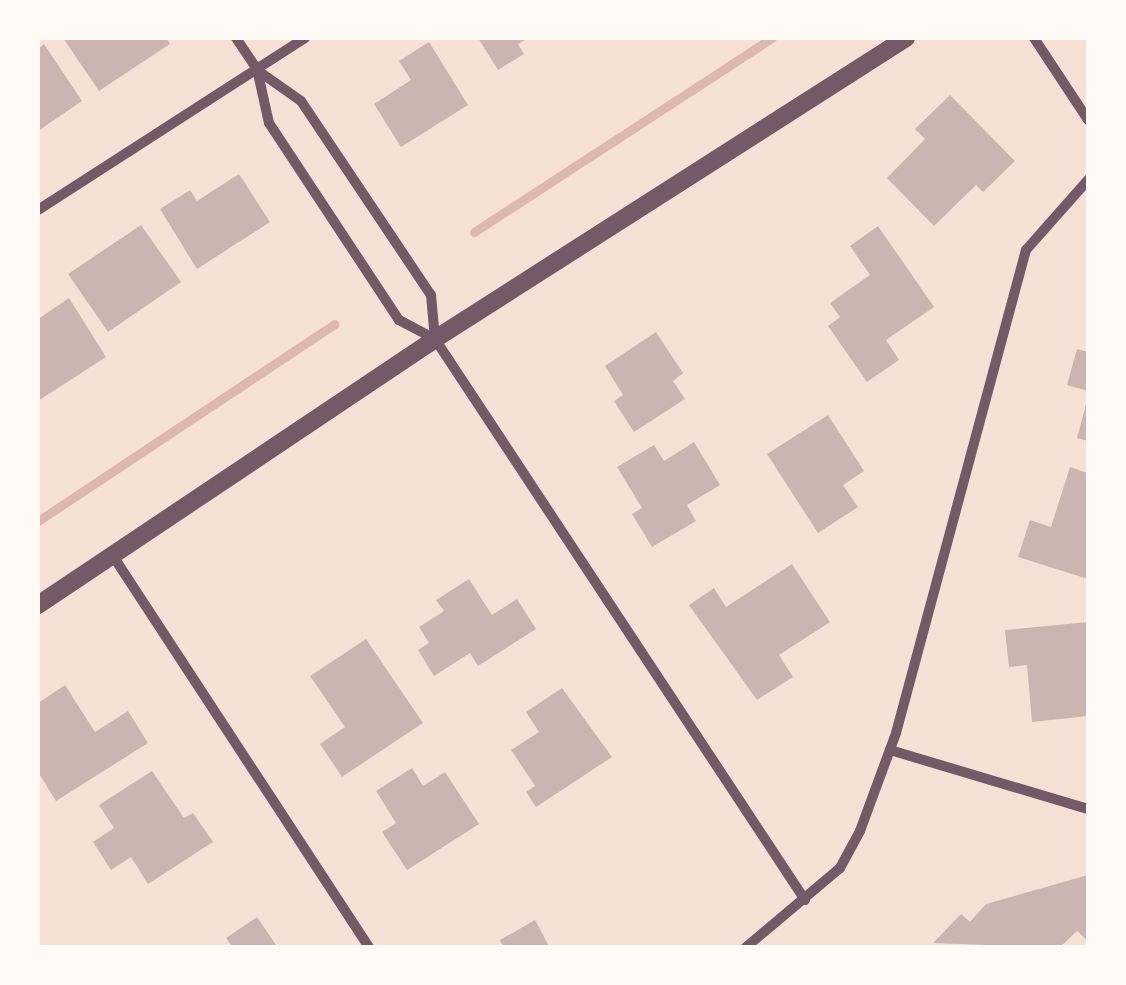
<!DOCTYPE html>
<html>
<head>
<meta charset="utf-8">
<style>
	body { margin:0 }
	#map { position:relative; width:1126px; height:985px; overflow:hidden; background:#f7e1d7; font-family:Rubik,sans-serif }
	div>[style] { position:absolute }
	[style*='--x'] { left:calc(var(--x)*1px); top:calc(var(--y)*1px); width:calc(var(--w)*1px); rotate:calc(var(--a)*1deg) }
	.stream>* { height:9px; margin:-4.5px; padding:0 4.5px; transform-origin:4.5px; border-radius:4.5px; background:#dcb8b0 }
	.building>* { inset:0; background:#ccb4b1 }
	.minor>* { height:10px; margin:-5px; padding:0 5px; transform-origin:5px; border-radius:5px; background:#755966 }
	.tertiary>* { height:18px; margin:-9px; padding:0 9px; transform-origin:9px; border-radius:9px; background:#755966 }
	span { translate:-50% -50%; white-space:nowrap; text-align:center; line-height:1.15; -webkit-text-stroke:8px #fffaf5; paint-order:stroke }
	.frame { position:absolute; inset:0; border:40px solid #fffaf5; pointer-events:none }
</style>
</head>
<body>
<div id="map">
	<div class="stream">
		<div style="--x:474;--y:232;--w:356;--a:-33.1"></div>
		<div style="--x:38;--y:521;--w:356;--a:-33.6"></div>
	</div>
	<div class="building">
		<div style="clip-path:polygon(63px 38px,166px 38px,170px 44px,99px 91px)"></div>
		<div style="clip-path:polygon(478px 38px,528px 38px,518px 44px,524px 54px,498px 70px)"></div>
		<div style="clip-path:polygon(429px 42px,468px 105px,401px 147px,374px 104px,411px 80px,399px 61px)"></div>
		<div style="clip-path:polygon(44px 44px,82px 101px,38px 131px,38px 49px)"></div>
		<div style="clip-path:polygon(950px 95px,1015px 161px,983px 192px,976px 185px,934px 226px,887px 178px,925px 139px,915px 129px)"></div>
		<div style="clip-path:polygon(239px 174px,270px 222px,197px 269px,160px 209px,190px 190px,197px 201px)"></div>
		<div style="clip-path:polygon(141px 225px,181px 282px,108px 332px,68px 274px)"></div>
		<div style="clip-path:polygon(878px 226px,934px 307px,886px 340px,899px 360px,867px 382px,828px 326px,840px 317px,830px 303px,870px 275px,850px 246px)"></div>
		<div style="clip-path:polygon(69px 298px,106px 357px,38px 401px,38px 319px)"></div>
		<div style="clip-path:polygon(656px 332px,683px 373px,673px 381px,685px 399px,634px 432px,614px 401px,623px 395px,605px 366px)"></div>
		<div style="clip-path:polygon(1077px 349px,1088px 352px,1088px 391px,1067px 385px)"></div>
		<div style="clip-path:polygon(1087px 401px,1088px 401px,1088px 441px,1077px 438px)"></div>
		<div style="clip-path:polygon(828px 415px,864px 471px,843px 485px,858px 507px,818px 533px,767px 454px)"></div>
		<div style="clip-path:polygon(694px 442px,720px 485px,687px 505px,696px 521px,652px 547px,632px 514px,642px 508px,617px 467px,654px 445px,664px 461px)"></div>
		<div style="clip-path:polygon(1070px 467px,1088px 473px,1088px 579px,1018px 557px,1030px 520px,1051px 527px)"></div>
		<div style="clip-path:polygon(792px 564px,830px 622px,779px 655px,793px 677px,757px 700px,689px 605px,714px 588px,726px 607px)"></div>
		<div style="clip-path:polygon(469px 579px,492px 615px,517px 599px,536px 629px,478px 666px,470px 653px,434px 676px,418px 650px,429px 643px,419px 627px,444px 611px,436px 600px)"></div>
		<div style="clip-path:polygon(1088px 622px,1088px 716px,1032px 722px,1027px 665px,1009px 667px,1005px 630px)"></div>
		<div style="clip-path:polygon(366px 639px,423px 723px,342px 777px,320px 744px,345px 727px,310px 676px)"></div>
		<div style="clip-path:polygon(65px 685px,95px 732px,128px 711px,148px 743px,56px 801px,38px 772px,38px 703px)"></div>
		<div style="clip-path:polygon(562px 688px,612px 757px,536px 807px,526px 792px,535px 786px,511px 750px,539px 732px,526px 712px)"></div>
		<div style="clip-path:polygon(412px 768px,423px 786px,445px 772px,479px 824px,407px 870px,382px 832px,396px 823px,376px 791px)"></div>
		<div style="clip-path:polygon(152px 771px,184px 818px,193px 813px,213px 842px,148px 884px,131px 857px,111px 870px,93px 842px,114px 828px,99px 805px)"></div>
		<div style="clip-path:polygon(1088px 875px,1088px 941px,1077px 931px,1059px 948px,933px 943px,961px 914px,970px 922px,986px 904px)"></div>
		<div style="clip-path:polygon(257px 917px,278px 948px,233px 948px,226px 938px)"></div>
		<div style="clip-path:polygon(535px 920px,550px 948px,504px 948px,500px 940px)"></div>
	</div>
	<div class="minor">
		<div style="--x:236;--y:38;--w:37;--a:56"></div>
		<div style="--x:257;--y:69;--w:55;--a:77.5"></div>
		<div style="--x:269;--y:123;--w:236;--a:56.6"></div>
		<div style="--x:399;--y:320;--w:41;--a:27.8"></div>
		<div style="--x:435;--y:339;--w:672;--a:56.59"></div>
		<div style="--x:1034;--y:38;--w:98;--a:56.6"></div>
		<div style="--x:257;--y:70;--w:54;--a:35.2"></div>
		<div style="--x:301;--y:101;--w:234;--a:56.2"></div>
		<div style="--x:431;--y:295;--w:44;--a:84.8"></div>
		<div style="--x:38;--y:210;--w:318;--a:-32.8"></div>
		<div style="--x:113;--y:556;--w:469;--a:56.8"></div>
		<div style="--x:890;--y:750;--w:207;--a:16.6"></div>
		<div style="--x:745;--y:948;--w:124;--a:-40.1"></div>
		<div style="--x:840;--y:868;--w:42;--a:-61.6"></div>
		<div style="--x:860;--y:831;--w:104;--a:-69.8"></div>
		<div style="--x:896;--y:733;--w:500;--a:-74.94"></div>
		<div style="--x:1026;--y:250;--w:94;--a:-48.5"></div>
	</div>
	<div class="tertiary">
		<div style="--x:38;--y:605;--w:478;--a:-33.8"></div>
		<div style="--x:435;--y:339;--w:559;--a:-32.58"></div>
	</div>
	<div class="frame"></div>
</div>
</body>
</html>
